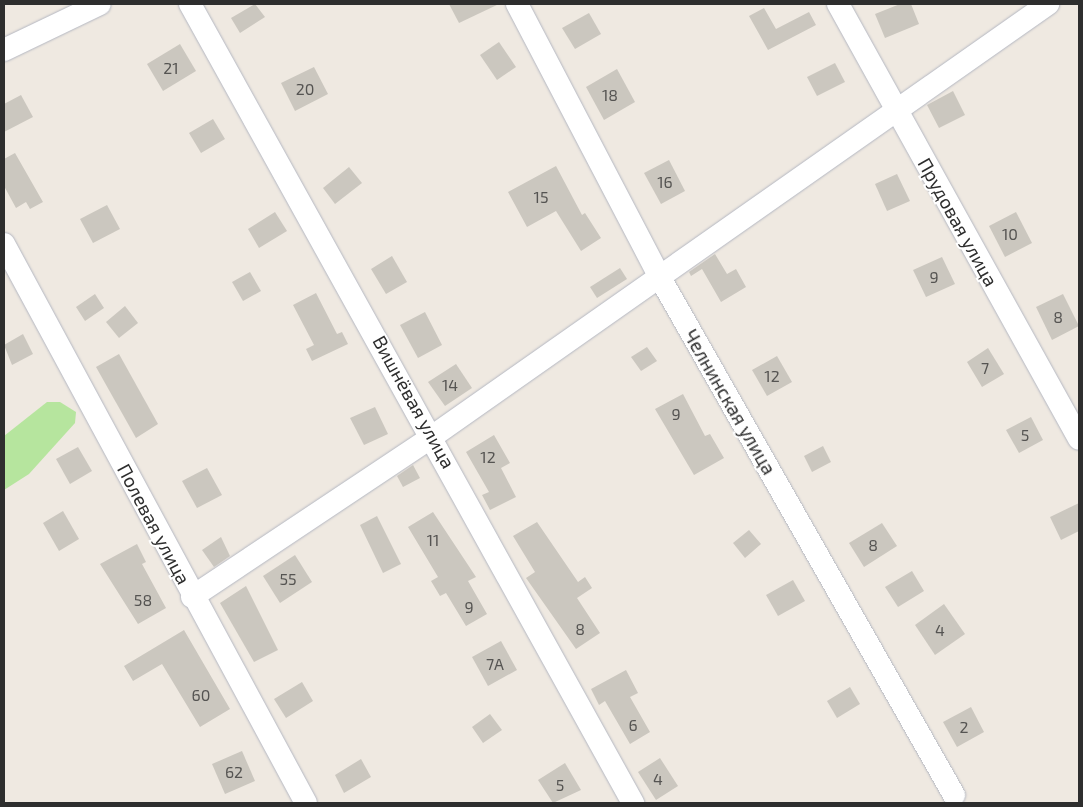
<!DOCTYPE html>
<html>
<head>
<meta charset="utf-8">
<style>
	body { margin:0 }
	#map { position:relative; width:1083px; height:807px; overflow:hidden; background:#efe9e1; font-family:"Exo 2",sans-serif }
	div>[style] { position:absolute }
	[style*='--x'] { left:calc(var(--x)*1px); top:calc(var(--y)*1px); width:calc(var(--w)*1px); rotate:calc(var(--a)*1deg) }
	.green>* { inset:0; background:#b6e59e }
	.building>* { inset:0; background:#cbc7bf }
	.roads { filter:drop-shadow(0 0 1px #b4b7c1) drop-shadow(0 0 1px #b4b7c1) }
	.minor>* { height:22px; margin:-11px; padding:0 11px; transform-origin:11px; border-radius:11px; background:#fff }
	span { translate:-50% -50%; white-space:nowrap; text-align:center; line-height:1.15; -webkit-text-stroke:4px #fff; paint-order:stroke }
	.number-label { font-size:16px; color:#555452 }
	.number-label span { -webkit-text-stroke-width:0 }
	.street-label { font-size:19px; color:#2e2e2e }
	.frame { position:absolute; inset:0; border:5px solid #2e2e2e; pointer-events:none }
</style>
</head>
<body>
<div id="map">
	<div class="green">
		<div style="clip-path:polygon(47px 402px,60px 402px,76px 412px,75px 423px,29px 474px,4px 490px,4px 436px)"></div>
	</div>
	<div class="building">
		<div style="clip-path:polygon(255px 4px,265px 17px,240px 33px,231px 18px)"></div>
		<div style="clip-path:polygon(449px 4px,499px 4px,459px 23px)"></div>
		<div style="clip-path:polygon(900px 4px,911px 4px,919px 24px,885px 38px,875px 14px)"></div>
		<div style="clip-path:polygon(764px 8px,776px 29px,809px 12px,816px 25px,768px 50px,749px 16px)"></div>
		<div style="clip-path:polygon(589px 13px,601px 34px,575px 49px,562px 28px)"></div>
		<div style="clip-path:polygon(499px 42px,516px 67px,497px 80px,480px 55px)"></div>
		<div style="clip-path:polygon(180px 44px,196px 71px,163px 91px,147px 64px)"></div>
		<div style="clip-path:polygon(835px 63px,845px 82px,817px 96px,807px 77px)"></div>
		<div style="clip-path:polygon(314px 67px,328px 94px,295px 111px,281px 83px)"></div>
		<div style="clip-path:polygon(617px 69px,635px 102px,604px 120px,586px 87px)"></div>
		<div style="clip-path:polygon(953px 91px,965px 115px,939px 128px,927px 105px)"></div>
		<div style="clip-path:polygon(21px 95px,33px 117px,4px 132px,4px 104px)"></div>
		<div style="clip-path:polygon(213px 119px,225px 139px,201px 153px,189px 133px)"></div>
		<div style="clip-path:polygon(15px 153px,43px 202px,30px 209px,26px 202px,16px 208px,4px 186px,4px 159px)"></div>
		<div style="clip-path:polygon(669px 160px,685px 191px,661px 204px,644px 173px)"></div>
		<div style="clip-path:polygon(556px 166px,582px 215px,585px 213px,601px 238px,581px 251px,556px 211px,527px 227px,508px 192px)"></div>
		<div style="clip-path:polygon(349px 167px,362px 183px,335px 204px,323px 188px)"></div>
		<div style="clip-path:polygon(897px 174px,910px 201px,887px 211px,875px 184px)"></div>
		<div style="clip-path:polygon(107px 205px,120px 229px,93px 243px,80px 219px)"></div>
		<div style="clip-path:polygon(275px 212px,287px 231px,259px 248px,248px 229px)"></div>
		<div style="clip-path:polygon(1016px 212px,1032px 243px,1005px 257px,989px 226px)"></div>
		<div style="clip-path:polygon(715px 254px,727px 274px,736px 269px,746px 287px,721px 302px,702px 269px,691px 276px,689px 272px)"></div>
		<div style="clip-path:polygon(392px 256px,407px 282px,386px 294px,371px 269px)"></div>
		<div style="clip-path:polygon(942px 257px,955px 284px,926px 297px,913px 270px)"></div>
		<div style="clip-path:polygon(620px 268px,627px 279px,597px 298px,590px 287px)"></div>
		<div style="clip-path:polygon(250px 272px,261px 291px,243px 301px,232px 282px)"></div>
		<div style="clip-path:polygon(316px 293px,337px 334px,342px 332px,348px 344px,312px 361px,306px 349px,314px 345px,293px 305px)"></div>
		<div style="clip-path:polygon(95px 294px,104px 308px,85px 321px,76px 307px)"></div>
		<div style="clip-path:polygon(1063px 294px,1079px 326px,1052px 340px,1036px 307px)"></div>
		<div style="clip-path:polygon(125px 306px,138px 323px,119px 338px,106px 322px)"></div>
		<div style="clip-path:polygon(425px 312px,442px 345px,418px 358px,400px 325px)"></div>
		<div style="clip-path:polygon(23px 334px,33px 354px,12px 365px,4px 345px)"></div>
		<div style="clip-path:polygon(647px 347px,657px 361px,641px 371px,631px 357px)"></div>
		<div style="clip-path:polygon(988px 348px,1004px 374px,982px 387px,967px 362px)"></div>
		<div style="clip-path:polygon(119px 354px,158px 424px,136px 438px,96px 367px)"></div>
		<div style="clip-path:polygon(777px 356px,792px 382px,767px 396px,752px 370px)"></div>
		<div style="clip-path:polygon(456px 364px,472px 388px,445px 406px,428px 382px)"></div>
		<div style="clip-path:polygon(683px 394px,705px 436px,710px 434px,724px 458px,694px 475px,655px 409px)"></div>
		<div style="clip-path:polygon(375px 407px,388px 434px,364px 445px,350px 418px)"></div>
		<div style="clip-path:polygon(1031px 417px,1043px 440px,1019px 453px,1006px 430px)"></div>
		<div style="clip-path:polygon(494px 435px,510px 463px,501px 468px,516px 497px,490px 510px,482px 495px,489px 492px,466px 452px)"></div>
		<div style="clip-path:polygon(823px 446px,831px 462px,812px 472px,804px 456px)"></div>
		<div style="clip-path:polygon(78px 447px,92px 471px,70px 484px,56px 459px)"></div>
		<div style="clip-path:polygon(413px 465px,420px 478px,403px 487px,397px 476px)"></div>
		<div style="clip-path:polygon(207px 468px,222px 495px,197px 508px,182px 481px)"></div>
		<div style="clip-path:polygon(1079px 503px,1079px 531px,1061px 540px,1050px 517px)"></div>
		<div style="clip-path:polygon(63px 511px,79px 539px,59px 551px,43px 523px)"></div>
		<div style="clip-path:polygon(433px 512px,476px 577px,468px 581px,487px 614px,466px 626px,446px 593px,440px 596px,431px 581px,438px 577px,408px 527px)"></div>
		<div style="clip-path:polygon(377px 516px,401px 564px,383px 573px,360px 525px)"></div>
		<div style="clip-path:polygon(537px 522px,578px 582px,585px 577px,592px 588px,577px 598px,600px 633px,576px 649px,526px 578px,535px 572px,513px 536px)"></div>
		<div style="clip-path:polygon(882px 523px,897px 546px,864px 567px,849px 543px)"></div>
		<div style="clip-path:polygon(749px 530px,761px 544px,745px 558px,733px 543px)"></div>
		<div style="clip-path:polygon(221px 537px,230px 556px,214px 567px,202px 550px)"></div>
		<div style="clip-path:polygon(137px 544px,146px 562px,142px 564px,166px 608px,138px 624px,100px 564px)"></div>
		<div style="clip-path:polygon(295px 555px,312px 582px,280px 603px,263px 576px)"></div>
		<div style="clip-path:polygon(912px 571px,924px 591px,898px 607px,885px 587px)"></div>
		<div style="clip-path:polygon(793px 580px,805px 601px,778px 616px,766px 595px)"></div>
		<div style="clip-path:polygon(246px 586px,278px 650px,254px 662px,220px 603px)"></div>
		<div style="clip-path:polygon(944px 604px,965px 634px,935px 655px,915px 625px)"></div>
		<div style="clip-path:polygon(184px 630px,230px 709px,200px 727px,162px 664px,133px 681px,124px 666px)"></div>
		<div style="clip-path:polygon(501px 641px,517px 670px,488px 686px,472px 657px)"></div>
		<div style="clip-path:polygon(626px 670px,638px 693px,630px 697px,650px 732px,630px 744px,605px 701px,599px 705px,591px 689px)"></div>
		<div style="clip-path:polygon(302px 682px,313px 701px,286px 718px,274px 699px)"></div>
		<div style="clip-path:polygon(850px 687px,860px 704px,837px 718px,827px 701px)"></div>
		<div style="clip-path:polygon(971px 707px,984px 732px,957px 747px,943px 722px)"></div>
		<div style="clip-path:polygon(490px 714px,502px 730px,483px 743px,472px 727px)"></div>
		<div style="clip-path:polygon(242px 751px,255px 781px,225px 794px,212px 764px)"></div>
		<div style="clip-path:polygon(660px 758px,678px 786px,656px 800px,638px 772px)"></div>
		<div style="clip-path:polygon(361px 759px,371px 777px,344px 793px,335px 775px)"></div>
		<div style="clip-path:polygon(565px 763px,581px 790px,553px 803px,538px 780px)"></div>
	</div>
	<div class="roads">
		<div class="minor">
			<div style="--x:190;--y:4;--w:914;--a:60.99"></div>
			<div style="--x:517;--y:4;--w:307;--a:62.4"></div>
			<div style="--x:659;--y:276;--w:597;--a:60.39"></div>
			<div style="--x:838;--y:4;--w:497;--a:61"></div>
			<div style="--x:4;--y:50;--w:106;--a:-25.6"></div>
			<div style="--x:4;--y:244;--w:635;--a:61.62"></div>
			<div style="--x:192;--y:597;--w:290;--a:-33.7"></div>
			<div style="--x:433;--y:436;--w:752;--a:-35.09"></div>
		</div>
	</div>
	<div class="number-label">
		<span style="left:171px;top:68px">21</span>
		<span style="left:305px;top:89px">20</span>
		<span style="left:610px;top:95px">18</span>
		<span style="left:665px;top:182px">16</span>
		<span style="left:541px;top:197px">15</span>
		<span style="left:1010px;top:234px">10</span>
		<span style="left:934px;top:277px">9</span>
		<span style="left:1058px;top:317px">8</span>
		<span style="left:985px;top:368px">7</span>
		<span style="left:772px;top:376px">12</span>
		<span style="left:450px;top:385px">14</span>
		<span style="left:676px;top:414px">9</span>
		<span style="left:1025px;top:435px">5</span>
		<span style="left:488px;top:457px">12</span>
		<span style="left:433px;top:540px">11</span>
		<span style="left:873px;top:545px">8</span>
		<span style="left:288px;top:579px">55</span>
		<span style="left:143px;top:600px">58</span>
		<span style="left:469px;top:607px">9</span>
		<span style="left:580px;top:629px">8</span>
		<span style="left:940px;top:630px">4</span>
		<span style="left:495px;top:664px">7А</span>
		<span style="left:201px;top:695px">60</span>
		<span style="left:633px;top:725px">6</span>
		<span style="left:964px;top:727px">2</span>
		<span style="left:234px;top:772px">62</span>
		<span style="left:658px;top:779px">4</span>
		<span style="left:560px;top:785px">5</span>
	</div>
	<div class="street-label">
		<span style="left:958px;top:222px;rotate:61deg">Прудовая улица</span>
		<span style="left:414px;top:402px;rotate:61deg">Вишнёвая улица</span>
		<span style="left:730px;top:402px;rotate:60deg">Челнинская улица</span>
		<span style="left:154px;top:524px;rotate:62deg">Полевая улица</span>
	</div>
	<div class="frame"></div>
</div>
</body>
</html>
